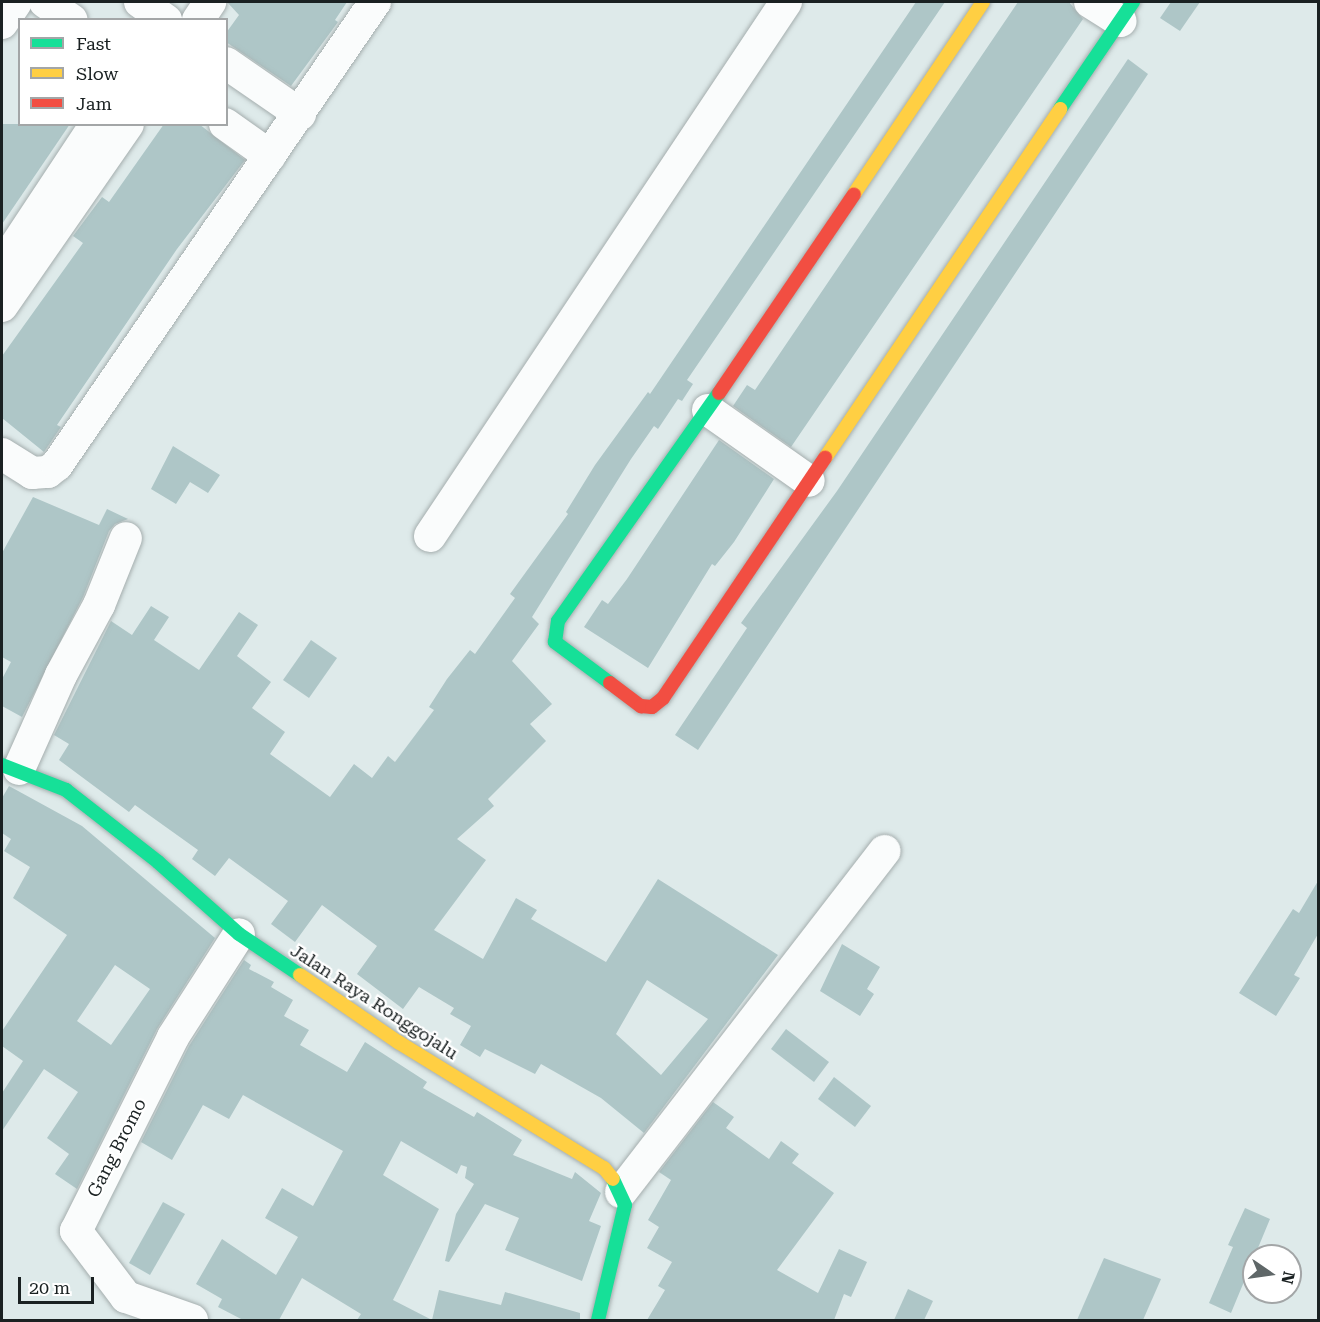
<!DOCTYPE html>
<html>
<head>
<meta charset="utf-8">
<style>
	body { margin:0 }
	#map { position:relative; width:1320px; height:1322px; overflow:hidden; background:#deeaea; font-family:"Roboto Serif",serif }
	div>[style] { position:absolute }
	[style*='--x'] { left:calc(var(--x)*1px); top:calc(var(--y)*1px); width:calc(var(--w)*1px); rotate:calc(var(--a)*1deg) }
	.building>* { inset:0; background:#aec6c7 }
	.roads { filter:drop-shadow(0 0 2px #a5aeae) drop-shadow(0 0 2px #a5aeae) }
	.street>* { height:32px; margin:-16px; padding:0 16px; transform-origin:16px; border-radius:16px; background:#fafcfc }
	.fast>* { height:14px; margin:-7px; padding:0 7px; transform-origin:7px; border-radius:7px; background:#16e098 }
	.slow>* { height:14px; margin:-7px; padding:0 7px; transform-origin:7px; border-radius:7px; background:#ffcf43 }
	.jam>* { height:14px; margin:-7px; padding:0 7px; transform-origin:7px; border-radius:7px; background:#f24e42 }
	span { translate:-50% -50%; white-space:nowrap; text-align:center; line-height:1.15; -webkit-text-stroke:4.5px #fff; paint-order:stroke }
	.street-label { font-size:18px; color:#1a2122 }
	.frame { position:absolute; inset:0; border:3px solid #1a2122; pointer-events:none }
	.legend { position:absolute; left:18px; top:18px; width:210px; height:108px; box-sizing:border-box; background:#fff; border:2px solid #a3a6a7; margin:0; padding:8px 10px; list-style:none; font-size:18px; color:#1a2122 }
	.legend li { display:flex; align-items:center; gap:12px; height:30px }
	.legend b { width:30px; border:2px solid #a3a6a7 }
	.north { position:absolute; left:1242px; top:1244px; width:60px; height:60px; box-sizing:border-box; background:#fff; border:2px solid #a3a6a7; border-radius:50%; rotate:103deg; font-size:16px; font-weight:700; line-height:24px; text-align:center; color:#1a2122 }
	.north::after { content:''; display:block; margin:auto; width:21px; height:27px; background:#5f6768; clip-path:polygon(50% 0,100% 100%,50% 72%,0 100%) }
	.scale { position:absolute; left:18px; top:1277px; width:76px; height:27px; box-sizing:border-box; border:3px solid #1a2122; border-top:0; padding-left:8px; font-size:18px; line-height:21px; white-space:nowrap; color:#1a2122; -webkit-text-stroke:4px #fff; paint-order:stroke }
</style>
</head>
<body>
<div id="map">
	<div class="building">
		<div style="clip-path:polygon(evenodd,916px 2px,945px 2px,687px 380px,693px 384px,682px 401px,678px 399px,658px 429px,654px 426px,631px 459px,532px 617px,539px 624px,512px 661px,552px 704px,530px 724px,546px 741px,488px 799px,494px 806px,457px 839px,486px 860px,434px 930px,483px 959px,516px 898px,537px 910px,531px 919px,606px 962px,658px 879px,778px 955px,644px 1133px,601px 1098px,541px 1064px,535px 1074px,485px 1049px,480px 1057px,460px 1045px,471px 1026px,450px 1014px,454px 1008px,419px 987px,403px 1009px,357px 974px,377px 946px,322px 905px,295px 942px,271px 924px,288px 901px,229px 858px,215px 876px,192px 859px,198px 850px,135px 805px,129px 812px,59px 760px,69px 744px,54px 735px,111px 621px,132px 635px,151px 606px,169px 617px,154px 640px,199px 670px,239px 612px,258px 625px,237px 656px,271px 682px,252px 708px,285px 732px,270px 754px,330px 797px,354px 764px,372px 778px,388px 756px,395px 762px,434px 710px,429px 707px,447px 679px,470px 650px,475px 654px,515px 598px,510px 594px,568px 514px,566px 512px,595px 465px,648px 392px,650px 394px,916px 2px,647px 980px,708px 1019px,661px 1075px,616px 1034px,647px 980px)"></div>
		<div style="clip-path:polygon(1018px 2px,1069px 2px,1083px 19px,791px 447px,733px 406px,747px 385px,755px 390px)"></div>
		<div style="clip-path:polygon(1171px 2px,1200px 2px,1180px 31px,1160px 18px)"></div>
		<div style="clip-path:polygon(228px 3px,228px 2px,347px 2px,335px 20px,338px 22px,291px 86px,226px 42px,226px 33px,239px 15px)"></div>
		<div style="clip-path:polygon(1128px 59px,1148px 74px,698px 750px,675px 735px,747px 628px,741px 623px,837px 491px)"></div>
		<div style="clip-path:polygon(2px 124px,70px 124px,2px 224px)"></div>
		<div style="clip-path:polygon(164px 124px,199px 124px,245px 160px,177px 249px,57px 425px,61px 427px,44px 452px,2px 418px,2px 356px,83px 243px,73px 236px,102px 197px,109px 202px)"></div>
		<div style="clip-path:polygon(719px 440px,774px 479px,734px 542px,715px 566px,712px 564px,648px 668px,584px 627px,602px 600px,608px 604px,627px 579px)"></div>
		<div style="clip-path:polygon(173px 446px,220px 475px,208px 493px,190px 482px,176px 504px,151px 489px)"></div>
		<div style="clip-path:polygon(33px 497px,99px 525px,107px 509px,128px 519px,115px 524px,109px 531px,83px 597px,22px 717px,2px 706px,2px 679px,11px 662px,2px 657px,2px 553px)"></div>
		<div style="clip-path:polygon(311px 640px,337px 658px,309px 698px,283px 680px)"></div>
		<div style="clip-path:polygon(evenodd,9px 786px,82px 826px,215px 938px,157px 1029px,77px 1189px,55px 1174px,69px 1154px,47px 1138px,78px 1092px,44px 1069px,2px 1131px,2px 1093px,23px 1061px,2px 1046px,2px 1031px,67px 935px,13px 898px,30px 867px,4px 851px,11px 839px,2px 833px,2px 798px,9px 786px,115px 965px,150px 989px,111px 1045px,77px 1021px,115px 965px)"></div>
		<div style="clip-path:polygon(1318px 881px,1318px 934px,1294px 975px,1300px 978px,1276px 1016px,1239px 993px,1293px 909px,1299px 913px)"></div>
		<div style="clip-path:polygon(842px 944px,880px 967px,867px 989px,874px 994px,860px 1016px,820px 991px)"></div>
		<div style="clip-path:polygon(244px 960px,251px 965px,249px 969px,274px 982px,271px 987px,293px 1000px,284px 1016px,309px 1030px,300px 1045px,347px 1072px,365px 1042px,427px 1082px,423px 1088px,474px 1117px,477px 1112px,522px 1140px,513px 1155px,572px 1179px,575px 1172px,601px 1193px,589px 1221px,601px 1226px,582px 1281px,505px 1250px,519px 1218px,485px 1204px,449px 1262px,445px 1261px,456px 1214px,474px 1184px,465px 1178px,467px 1167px,461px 1165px,457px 1174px,401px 1141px,383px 1175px,439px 1209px,393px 1300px,432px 1320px,439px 1290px,501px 1305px,505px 1292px,580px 1313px,580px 1320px,357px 1320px,361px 1314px,302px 1278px,279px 1320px,243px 1320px,218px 1307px,222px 1299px,196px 1284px,222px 1239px,276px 1275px,298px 1237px,265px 1218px,282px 1188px,313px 1206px,343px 1151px,243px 1095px,229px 1119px,203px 1105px,172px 1160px,141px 1142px,189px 1046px)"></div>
		<div style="clip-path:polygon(786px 1029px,829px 1062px,814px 1082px,771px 1049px)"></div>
		<div style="clip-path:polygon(834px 1077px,871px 1106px,855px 1127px,818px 1099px)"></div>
		<div style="clip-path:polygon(713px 1102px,734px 1117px,726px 1128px,769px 1159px,781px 1141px,799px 1154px,792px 1163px,834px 1193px,777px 1270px,818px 1293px,839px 1249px,867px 1262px,851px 1297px,844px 1294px,834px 1320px,647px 1320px,665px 1290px,658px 1286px,672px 1262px,647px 1248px,659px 1227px,648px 1220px,671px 1180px,659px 1172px)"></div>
		<div style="clip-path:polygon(163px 1202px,185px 1214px,150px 1275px,129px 1263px)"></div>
		<div style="clip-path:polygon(1245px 1208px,1270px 1219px,1231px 1313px,1209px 1303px,1233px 1247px,1228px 1245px)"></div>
		<div style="clip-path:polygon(1104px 1258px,1161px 1279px,1143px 1320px,1077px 1320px)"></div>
		<div style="clip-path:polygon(908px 1289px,933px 1301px,924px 1320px,894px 1320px)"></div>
	</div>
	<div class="roads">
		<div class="street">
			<div style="--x:45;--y:2;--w:32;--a:34"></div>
			<div style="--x:140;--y:2;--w:32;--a:35"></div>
			<div style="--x:1090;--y:2;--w:36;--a:32"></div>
			<div style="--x:198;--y:20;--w:22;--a:-56"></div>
			<div style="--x:2;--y:23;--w:25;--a:-56"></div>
			<div style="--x:226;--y:63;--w:90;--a:34.6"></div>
			<div style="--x:225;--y:124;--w:55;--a:35.4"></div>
			<div style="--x:2;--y:266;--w:170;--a:-56.5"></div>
			<div style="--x:2;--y:306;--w:221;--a:-55.3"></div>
			<div style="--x:708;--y:410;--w:123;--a:35.1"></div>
			<div style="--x:2;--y:454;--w:36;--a:32"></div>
			<div style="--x:32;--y:473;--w:16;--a:-4"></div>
			<div style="--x:48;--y:472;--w:11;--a:-38"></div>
			<div style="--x:57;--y:465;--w:562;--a:-55.52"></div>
			<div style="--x:430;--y:536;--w:642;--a:-56.31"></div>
			<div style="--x:19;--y:769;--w:103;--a:-65.9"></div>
			<div style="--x:61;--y:675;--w:80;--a:-61.5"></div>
			<div style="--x:99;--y:605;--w:72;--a:-68.1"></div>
			<div style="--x:621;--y:1192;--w:431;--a:-52.3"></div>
			<div style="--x:192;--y:1320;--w:70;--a:-160.8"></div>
			<div style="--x:126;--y:1297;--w:83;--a:-127.1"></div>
			<div style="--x:76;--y:1231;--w:217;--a:-63.4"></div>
			<div style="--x:173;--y:1037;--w:122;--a:-57.3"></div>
		</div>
		<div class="fast">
			<div style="--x:1060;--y:109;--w:130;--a:-55.7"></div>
			<div style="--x:610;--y:683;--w:69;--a:-143.3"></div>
			<div style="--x:555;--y:642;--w:21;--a:-82"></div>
			<div style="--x:558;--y:621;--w:279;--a:-54.8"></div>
			<div style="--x:2;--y:765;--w:69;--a:21.3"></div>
			<div style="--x:66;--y:790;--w:117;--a:38"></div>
			<div style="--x:158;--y:862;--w:108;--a:41.6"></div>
			<div style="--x:239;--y:934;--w:73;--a:33.9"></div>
			<div style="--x:598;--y:1320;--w:118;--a:-76.8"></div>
			<div style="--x:625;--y:1205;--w:29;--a:-115"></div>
		</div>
		<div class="slow">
			<div style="--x:854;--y:194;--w:231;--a:-56.1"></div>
			<div style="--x:825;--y:458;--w:421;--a:-56"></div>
			<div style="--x:300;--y:975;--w:119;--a:34.4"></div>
			<div style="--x:398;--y:1042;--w:241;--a:31.5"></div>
			<div style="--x:604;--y:1168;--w:14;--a:51"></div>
		</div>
		<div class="jam">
			<div style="--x:719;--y:393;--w:240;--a:-55.8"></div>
			<div style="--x:610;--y:683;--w:39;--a:37"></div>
			<div style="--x:641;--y:706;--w:11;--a:5"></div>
			<div style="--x:652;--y:707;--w:14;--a:-39"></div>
			<div style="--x:663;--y:698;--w:290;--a:-56"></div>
		</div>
	</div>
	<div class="street-label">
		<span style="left:374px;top:1002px;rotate:33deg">Jalan Raya Ronggojalu</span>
		<span style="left:117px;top:1148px;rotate:-63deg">Gang Bromo</span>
	</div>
	<div class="frame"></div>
	<ul class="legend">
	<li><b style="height:8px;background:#16e098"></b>Fast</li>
	<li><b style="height:8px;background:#ffcf43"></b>Slow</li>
	<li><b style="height:8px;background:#f24e42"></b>Jam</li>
	</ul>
	<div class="north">N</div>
	<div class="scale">20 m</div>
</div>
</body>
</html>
